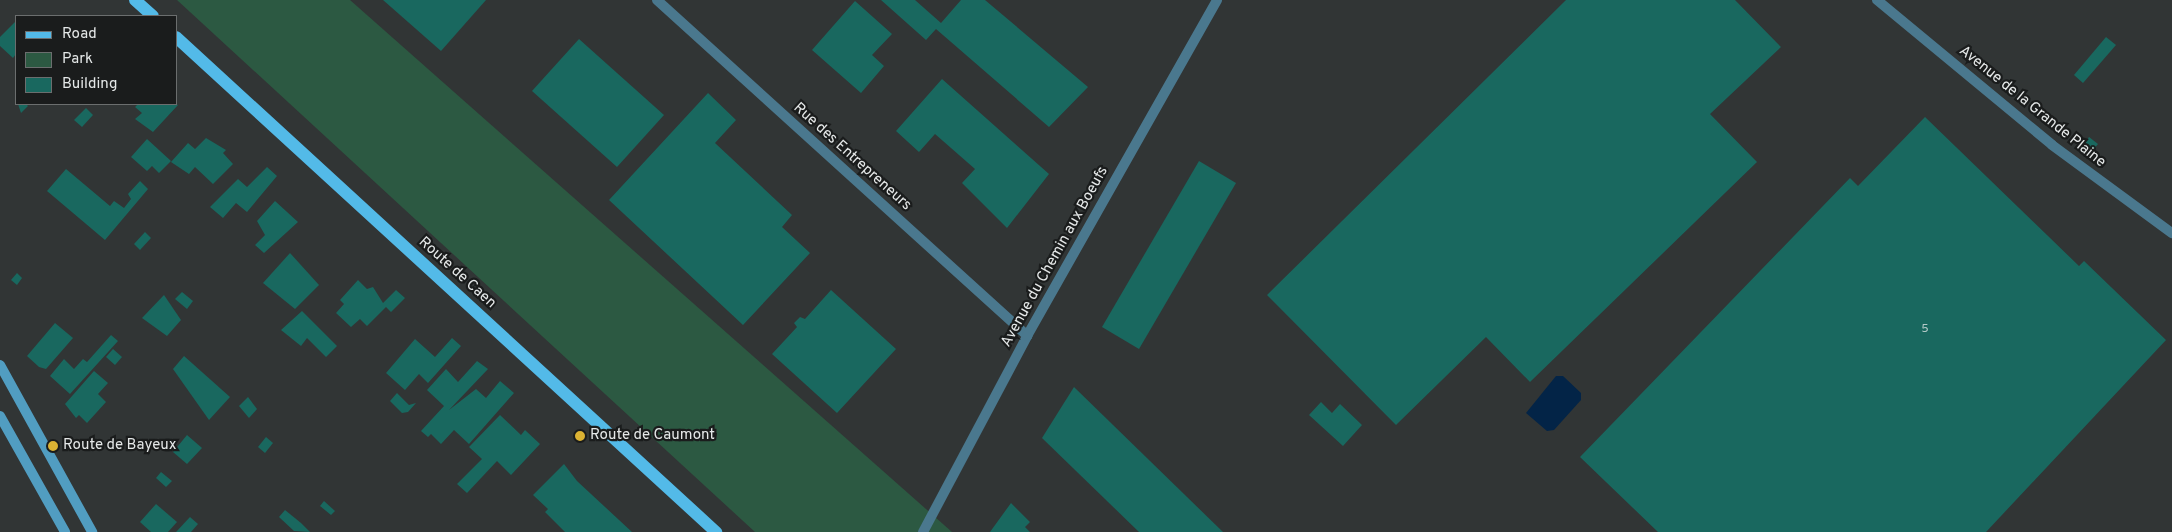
<!DOCTYPE html>
<html>
<head>
<meta charset="utf-8">
<style>
	body { margin:0 }
	#map { position:relative; width:2172px; height:532px; overflow:hidden; background:#313535; font-family:Overpass,sans-serif }
	div>[style] { position:absolute }
	[style*='--x'] { left:calc(var(--x)*1px); top:calc(var(--y)*1px); width:calc(var(--w)*1px); rotate:calc(var(--a)*1deg) }
	.green>* { inset:0; background:#2c5942 }
	.water>* { inset:0; background:#032447 }
	.building>* { inset:0; background:#19685f }
	.minor>* { height:10px; margin:-5px; padding:0 5px; transform-origin:5px; border-radius:5px; background:#4a788e }
	.secondary>* { height:10px; margin:-5px; padding:0 5px; transform-origin:5px; border-radius:5px; background:#519dc1 }
	.primary>* { height:12px; margin:-6px; padding:0 6px; transform-origin:6px; border-radius:6px; background:#53bae8 }
	.dots>* { width:14px; height:14px; translate:-50% -50%; box-sizing:border-box; border:2px solid #1a1c1c; border-radius:50% }
	span { translate:-50% -50%; white-space:nowrap; text-align:center; line-height:1.15; -webkit-text-stroke:4.5px #1a1c1c; paint-order:stroke }
	.number-label { font-size:12px; color:#b2c8c6 }
	.number-label span { -webkit-text-stroke-width:0 }
	.street-label { font-size:15px; color:#e5e8e8 }
	.poi-label { font-size:15px; color:#e5e8e8 }
	.left { translate:0 -50%; text-align:left }
	.legend { position:absolute; left:15px; top:15px; width:162px; height:90px; box-sizing:border-box; background:#1a1c1c; border:1px solid #6b6e6e; margin:0; padding:6px 9px; list-style:none; font-size:15px; color:#e5e8e8 }
	.legend li { display:flex; align-items:center; gap:10px; height:25px }
	.legend b { width:25px; border:1px solid #6b6e6e }
</style>
</head>
<body>
<div id="map">
	<div class="green">
		<div style="clip-path:polygon(177px 0,350px 0,952px 532px,755px 532px)"></div>
	</div>
	<div class="water">
		<div style="clip-path:polygon(1556px 376px,1563px 376px,1581px 393px,1581px 400px,1554px 430px,1547px 431px,1526px 413px)"></div>
	</div>
	<div class="building">
		<div style="clip-path:polygon(383px 0,486px 0,441px 51px)"></div>
		<div style="clip-path:polygon(881px 0,915px 0,941px 23px,961px 0,985px 0,1088px 87px,1049px 127px,936px 29px,926px 40px)"></div>
		<div style="clip-path:polygon(1566px 0,1735px 0,1781px 47px,1710px 114px,1757px 162px,1530px 382px,1486px 337px,1396px 425px,1267px 295px)"></div>
		<div style="clip-path:polygon(855px 1px,892px 34px,872px 55px,884px 66px,861px 93px,812px 50px)"></div>
		<div style="clip-path:polygon(16px 21px,16px 54px,13px 58px,0 46px,0 37px)"></div>
		<div style="clip-path:polygon(2106px 37px,2116px 45px,2083px 83px,2074px 75px)"></div>
		<div style="clip-path:polygon(579px 39px,664px 115px,617px 167px,532px 91px)"></div>
		<div style="clip-path:polygon(942px 79px,1049px 174px,1007px 228px,962px 183px,975px 169px,935px 134px,919px 152px,896px 131px)"></div>
		<div style="clip-path:polygon(708px 93px,736px 120px,715px 143px,792px 215px,782px 227px,810px 253px,743px 325px,609px 200px)"></div>
		<div style="clip-path:polygon(18px 104px,26px 104px,28px 106px,21px 113px)"></div>
		<div style="clip-path:polygon(138px 104px,176px 104px,178px 105px,153px 132px,135px 119px,142px 113px,135px 107px)"></div>
		<div style="clip-path:polygon(86px 108px,93px 115px,82px 127px,74px 120px)"></div>
		<div style="clip-path:polygon(1925px 117px,2079px 266px,2084px 261px,2166px 340px,1986px 532px,1658px 532px,1580px 457px,1850px 178px,1858px 186px)"></div>
		<div style="clip-path:polygon(2089px 137px,2098px 144px,2093px 150px,2085px 143px)"></div>
		<div style="clip-path:polygon(206px 138px,226px 150px,223px 153px,233px 164px,213px 184px,195px 167px,189px 174px,171px 162px,188px 143px,195px 149px)"></div>
		<div style="clip-path:polygon(147px 139px,171px 161px,159px 173px,152px 166px,147px 171px,131px 157px)"></div>
		<div style="clip-path:polygon(1199px 161px,1236px 183px,1139px 349px,1102px 327px)"></div>
		<div style="clip-path:polygon(267px 167px,277px 176px,247px 212px,236px 203px,223px 218px,210px 207px,238px 179px,247px 187px)"></div>
		<div style="clip-path:polygon(66px 169px,110px 206px,114px 201px,124px 208px,131px 199px,128px 194px,140px 181px,148px 189px,105px 240px,47px 191px)"></div>
		<div style="clip-path:polygon(275px 201px,298px 222px,264px 253px,255px 245px,265px 235px,257px 221px)"></div>
		<div style="clip-path:polygon(145px 232px,151px 238px,140px 250px,134px 244px)"></div>
		<div style="clip-path:polygon(290px 253px,319px 285px,295px 309px,263px 283px)"></div>
		<div style="clip-path:polygon(17px 273px,22px 278px,17px 285px,11px 280px)"></div>
		<div style="clip-path:polygon(358px 280px,367px 289px,373px 287px,383px 303px,396px 290px,405px 298px,391px 312px,386px 307px,367px 326px,360px 319px,351px 327px,336px 313px,344px 304px,340px 300px)"></div>
		<div style="clip-path:polygon(831px 290px,896px 349px,837px 413px,772px 354px,797px 327px,794px 323px,800px 317px,805px 319px)"></div>
		<div style="clip-path:polygon(182px 292px,193px 301px,187px 309px,175px 299px)"></div>
		<div style="clip-path:polygon(164px 295px,181px 320px,167px 336px,142px 318px)"></div>
		<div style="clip-path:polygon(302px 311px,337px 346px,326px 357px,307px 338px,301px 346px,281px 330px)"></div>
		<div style="clip-path:polygon(55px 323px,73px 338px,46px 369px,39px 367px,27px 356px)"></div>
		<div style="clip-path:polygon(111px 335px,118px 341px,70px 394px,50px 376px,64px 359px,74px 369px,83px 359px,87px 362px)"></div>
		<div style="clip-path:polygon(452px 338px,461px 346px,428px 383px,419px 374px,405px 390px,386px 373px,415px 339px,435px 357px)"></div>
		<div style="clip-path:polygon(113px 349px,122px 357px,115px 365px,106px 357px)"></div>
		<div style="clip-path:polygon(184px 356px,230px 397px,209px 420px,173px 369px)"></div>
		<div style="clip-path:polygon(477px 361px,488px 369px,449px 410px,476px 389px,486px 398px,500px 381px,514px 393px,469px 444px,454px 430px,441px 444px,431px 434px,428px 437px,421px 431px,444px 406px,427px 390px,446px 369px,458px 382px)"></div>
		<div style="clip-path:polygon(94px 371px,108px 383px,98px 394px,106px 402px,87px 423px,79px 415px,76px 418px,65px 404px)"></div>
		<div style="clip-path:polygon(1074px 387px,1223px 532px,1139px 532px,1042px 438px)"></div>
		<div style="clip-path:polygon(397px 393px,409px 405px,416px 403px,408px 412px,402px 413px,390px 401px)"></div>
		<div style="clip-path:polygon(248px 397px,257px 409px,249px 418px,239px 406px)"></div>
		<div style="clip-path:polygon(1321px 402px,1332px 413px,1340px 404px,1362px 425px,1343px 446px,1309px 415px)"></div>
		<div style="clip-path:polygon(500px 415px,521px 435px,525px 430px,540px 444px,511px 475px,497px 461px,467px 493px,457px 484px,482px 459px,469px 447px)"></div>
		<div style="clip-path:polygon(187px 435px,202px 448px,187px 464px,173px 452px)"></div>
		<div style="clip-path:polygon(266px 437px,273px 443px,265px 453px,258px 447px)"></div>
		<div style="clip-path:polygon(564px 464px,577px 481px,632px 532px,565px 532px,545px 512px,548px 509px,533px 495px)"></div>
		<div style="clip-path:polygon(161px 472px,172px 481px,166px 487px,156px 478px)"></div>
		<div style="clip-path:polygon(324px 501px,335px 511px,331px 515px,320px 506px)"></div>
		<div style="clip-path:polygon(1011px 503px,1030px 522px,1025px 527px,1030px 532px,990px 532px)"></div>
		<div style="clip-path:polygon(156px 504px,177px 522px,168px 532px,151px 532px,140px 522px)"></div>
		<div style="clip-path:polygon(285px 510px,301px 523px,310px 532px,294px 531px,279px 517px)"></div>
		<div style="clip-path:polygon(190px 517px,198px 524px,191px 532px,176px 532px)"></div>
	</div>
	<div class="minor">
		<div style="--x:657;--y:0;--w:500;--a:42.2"></div>
		<div style="--x:1877;--y:0;--w:227;--a:39.6"></div>
		<div style="--x:2052;--y:145;--w:149;--a:36.3"></div>
		<div style="--x:923;--y:532;--w:222;--a:-62"></div>
		<div style="--x:1027;--y:336;--w:386;--a:-60.5"></div>
	</div>
	<div class="secondary">
		<div style="--x:0;--y:365;--w:191;--a:61.1"></div>
		<div style="--x:0;--y:416;--w:133;--a:60.7"></div>
	</div>
	<div class="primary">
		<div style="--x:135;--y:0;--w:24;--a:42"></div>
		<div style="--x:176;--y:37;--w:733;--a:42.51"></div>
	</div>
	<div class="dots">
		<div style="left:580px;top:436px;background:#dbb233"></div>
		<div style="left:53px;top:446px;background:#dbb233"></div>
	</div>
	<div class="number-label">
		<span style="left:1925px;top:330px">5</span>
	</div>
	<div class="street-label">
		<span style="left:2032px;top:107px;rotate:39deg">Avenue de la Grande Plaine</span>
		<span style="left:852px;top:157px;rotate:42deg">Rue des Entrepreneurs</span>
		<span style="left:1055px;top:257px;rotate:-61deg">Avenue du Chemin aux Boeufs</span>
		<span style="left:457px;top:273px;rotate:42deg">Route de Caen</span>
	</div>
	<div class="poi-label">
		<span class="left" style="left:590px;top:436px">Route de Caumont</span>
		<span class="left" style="left:63px;top:446px">Route de Bayeux</span>
	</div>
	<ul class="legend">
	<li><b style="height:6px;background:#53bae8"></b>Road</li>
	<li><b style="height:14px;background:#2c5942"></b>Park</li>
	<li><b style="height:14px;background:#19685f"></b>Building</li>
	</ul>
</div>
</body>
</html>
